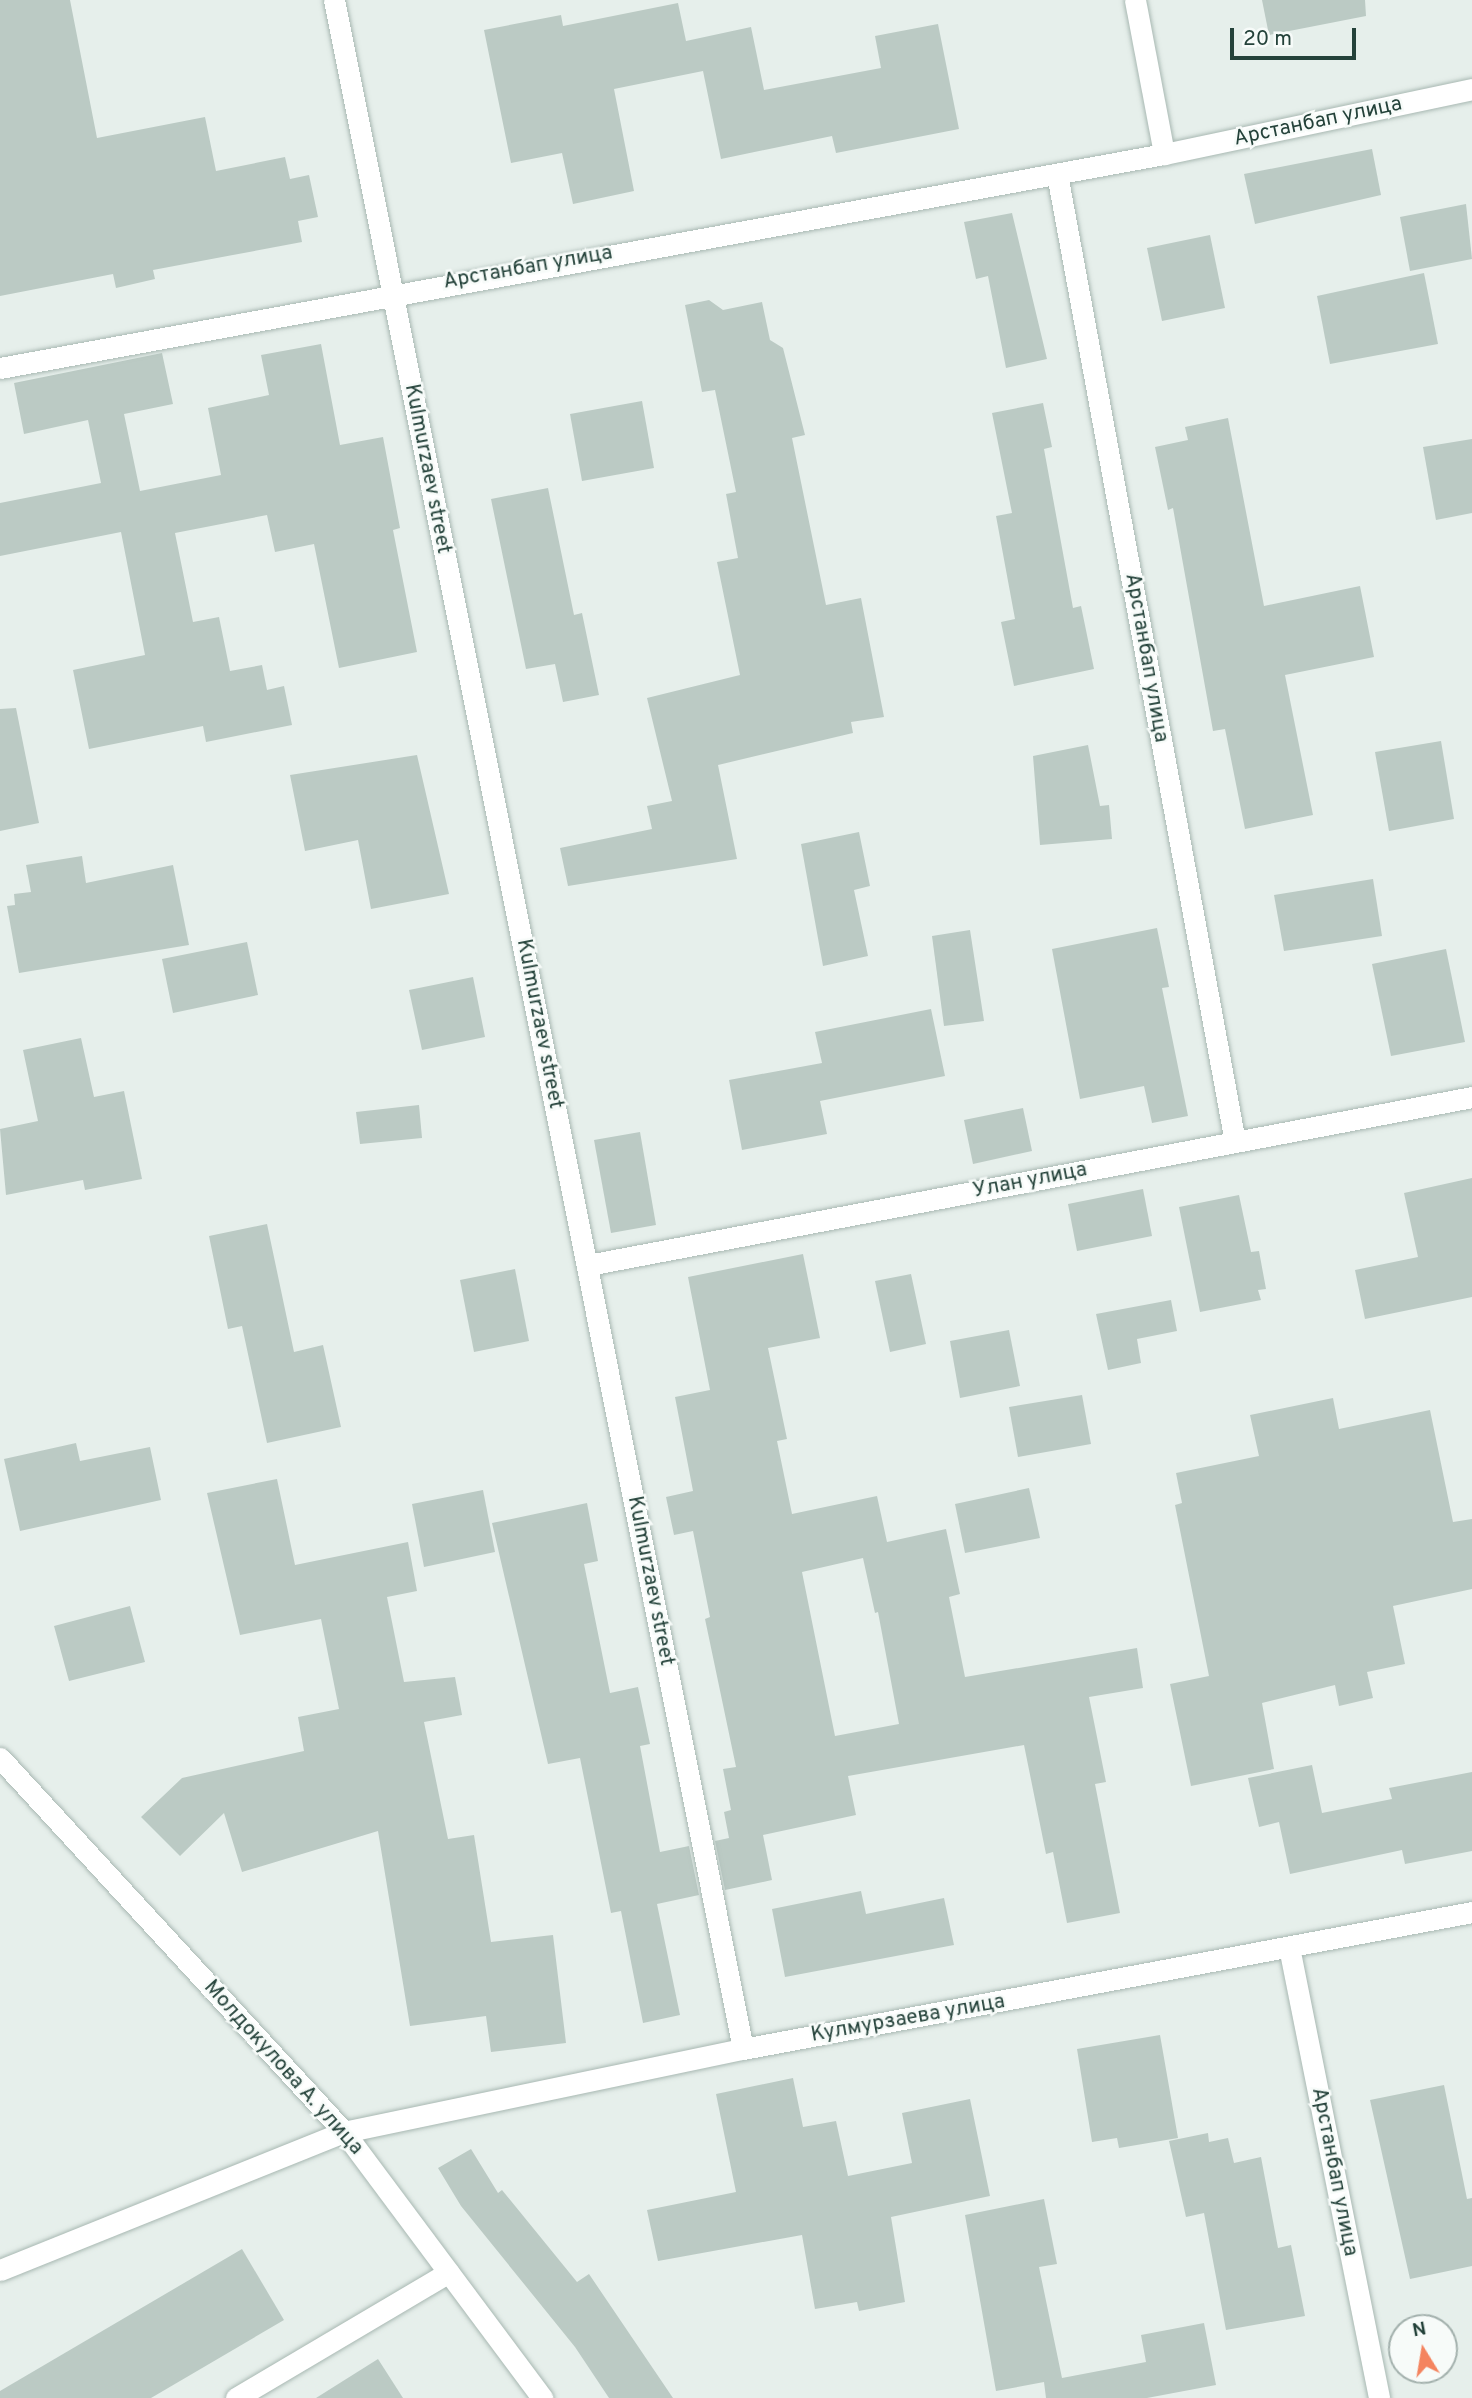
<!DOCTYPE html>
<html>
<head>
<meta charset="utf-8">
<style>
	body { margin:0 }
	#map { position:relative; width:1472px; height:2398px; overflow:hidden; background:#e6efeb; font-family:Overpass,sans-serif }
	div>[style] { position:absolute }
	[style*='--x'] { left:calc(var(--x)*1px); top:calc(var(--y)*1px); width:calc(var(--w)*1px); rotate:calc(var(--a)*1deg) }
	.building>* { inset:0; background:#bbcac4 }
	.roads { filter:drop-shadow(0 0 2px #a8b8b2) drop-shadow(0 0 2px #a8b8b2) }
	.minor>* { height:21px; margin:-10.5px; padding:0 10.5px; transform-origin:10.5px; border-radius:10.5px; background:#fff }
	.tertiary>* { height:21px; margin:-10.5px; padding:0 10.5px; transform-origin:10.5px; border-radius:10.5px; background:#fff }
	span { translate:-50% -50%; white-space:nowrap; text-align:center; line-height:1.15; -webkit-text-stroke:5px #f7fbf9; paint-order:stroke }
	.street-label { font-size:21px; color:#24423a }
	.north { position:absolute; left:1388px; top:2314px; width:70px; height:70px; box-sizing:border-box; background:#f7fbf9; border:2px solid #a3b1ad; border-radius:50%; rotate:349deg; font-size:19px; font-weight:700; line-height:28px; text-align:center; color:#24423a }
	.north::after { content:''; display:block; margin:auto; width:24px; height:32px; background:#f4845f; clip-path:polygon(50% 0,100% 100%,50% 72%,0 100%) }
	.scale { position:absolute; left:1230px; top:28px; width:126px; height:32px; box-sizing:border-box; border:4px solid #24423a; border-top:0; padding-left:9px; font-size:21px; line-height:24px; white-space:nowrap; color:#24423a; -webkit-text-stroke:5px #f7fbf9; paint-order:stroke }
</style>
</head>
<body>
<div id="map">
	<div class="building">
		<div style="clip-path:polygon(0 0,70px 0,97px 138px,205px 117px,216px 171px,285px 157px,290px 179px,309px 175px,318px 217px,298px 221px,302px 242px,153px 270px,155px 279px,116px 288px,113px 274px,0 296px)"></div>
		<div style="clip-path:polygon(1262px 0,1365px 0,1366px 16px,1269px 35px)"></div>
		<div style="clip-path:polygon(678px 3px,686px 41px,751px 27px,764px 90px,881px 68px,875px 36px,938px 24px,959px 129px,836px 153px,832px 136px,721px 159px,703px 71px,614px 89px,634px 191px,573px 204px,562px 153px,511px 163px,484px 30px,561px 15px,563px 26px)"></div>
		<div style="clip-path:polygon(1372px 149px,1381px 195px,1255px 224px,1244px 174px)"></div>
		<div style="clip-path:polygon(1466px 204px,1472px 259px,1410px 271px,1400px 217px)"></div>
		<div style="clip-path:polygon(1012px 213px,1047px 359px,1006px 368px,988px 276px,976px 279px,964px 222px)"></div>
		<div style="clip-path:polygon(1210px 235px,1225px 308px,1162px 321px,1147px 248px)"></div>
		<div style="clip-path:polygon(1424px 273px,1438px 344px,1330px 364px,1317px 296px)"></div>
		<div style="clip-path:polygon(709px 300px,723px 310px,762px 302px,770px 340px,783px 348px,805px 435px,792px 438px,826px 605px,861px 598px,884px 717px,851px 722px,853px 733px,718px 765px,737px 859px,568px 886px,560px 848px,652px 829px,647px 806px,672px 801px,647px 698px,740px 675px,717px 562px,738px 558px,726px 494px,736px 492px,715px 390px,702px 392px,685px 305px)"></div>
		<div style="clip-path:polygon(321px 344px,340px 445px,383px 437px,400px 528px,393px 530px,417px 652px,339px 668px,314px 544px,275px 552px,267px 515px,175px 533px,193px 622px,219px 617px,230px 671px,262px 665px,267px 690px,284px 686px,292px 725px,206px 742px,203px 726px,89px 749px,73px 670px,145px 655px,121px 532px,0 556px,0 503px,101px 483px,88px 420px,24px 434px,14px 383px,162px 353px,173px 404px,124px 414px,140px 491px,221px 475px,208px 408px,269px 395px,261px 355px)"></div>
		<div style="clip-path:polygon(642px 401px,654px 468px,582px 481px,570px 414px)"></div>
		<div style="clip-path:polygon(1043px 403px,1052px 447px,1044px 449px,1073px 608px,1081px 606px,1094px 669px,1014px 686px,1001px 622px,1015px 619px,996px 516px,1012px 513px,992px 413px)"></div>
		<div style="clip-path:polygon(1228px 418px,1264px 606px,1360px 586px,1374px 657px,1285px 675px,1313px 815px,1245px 829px,1225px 729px,1213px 731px,1173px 508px,1168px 510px,1155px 447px,1188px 440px,1185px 427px)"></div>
		<div style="clip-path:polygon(1472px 439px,1472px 513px,1436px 520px,1423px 447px)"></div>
		<div style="clip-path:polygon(548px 488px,574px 615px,582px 613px,599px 695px,563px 702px,555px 664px,526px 669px,491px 499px)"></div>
		<div style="clip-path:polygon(16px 708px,39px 823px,0 831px,0 709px)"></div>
		<div style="clip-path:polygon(1441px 741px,1454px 819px,1389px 831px,1375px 752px)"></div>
		<div style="clip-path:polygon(1088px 745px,1100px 806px,1109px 805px,1112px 839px,1040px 845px,1033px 756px)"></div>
		<div style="clip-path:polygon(417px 755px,449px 894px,371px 909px,358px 840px,305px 851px,290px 775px)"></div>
		<div style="clip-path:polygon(859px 832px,870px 886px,854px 890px,868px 956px,823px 966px,801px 844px)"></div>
		<div style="clip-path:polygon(82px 856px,86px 883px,173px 865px,189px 945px,19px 973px,7px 906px,15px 905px,14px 894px,31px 892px,26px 865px)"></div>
		<div style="clip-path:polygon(1373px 879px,1382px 936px,1284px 951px,1274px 895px)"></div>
		<div style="clip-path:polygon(1157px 928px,1169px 987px,1162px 988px,1188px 1116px,1152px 1123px,1144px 1086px,1080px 1099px,1052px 949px)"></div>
		<div style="clip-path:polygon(970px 930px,984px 1021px,944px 1026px,932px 936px)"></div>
		<div style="clip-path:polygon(247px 942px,258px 995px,173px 1013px,162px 959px)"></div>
		<div style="clip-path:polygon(1446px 949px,1465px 1042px,1391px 1056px,1372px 964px)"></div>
		<div style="clip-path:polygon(473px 977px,485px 1037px,422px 1050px,409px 990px)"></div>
		<div style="clip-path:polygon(931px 1009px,945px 1076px,820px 1101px,827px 1134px,742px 1150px,729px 1080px,822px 1063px,815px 1032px)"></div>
		<div style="clip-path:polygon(81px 1038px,94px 1097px,124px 1091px,142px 1179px,85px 1190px,83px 1180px,6px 1195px,0 1129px,38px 1121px,23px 1050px)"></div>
		<div style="clip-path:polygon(419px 1105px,422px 1138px,360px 1144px,356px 1112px)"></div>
		<div style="clip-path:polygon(1023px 1108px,1032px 1151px,973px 1164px,964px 1120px)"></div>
		<div style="clip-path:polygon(640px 1132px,656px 1225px,611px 1233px,594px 1140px)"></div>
		<div style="clip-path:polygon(1472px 1178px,1472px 1297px,1365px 1319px,1355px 1270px,1418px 1257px,1404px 1193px)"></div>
		<div style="clip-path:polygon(1143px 1189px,1152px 1236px,1077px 1251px,1068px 1204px)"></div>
		<div style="clip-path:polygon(1239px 1195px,1251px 1252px,1259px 1251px,1266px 1289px,1258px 1290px,1261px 1300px,1200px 1312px,1179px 1207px)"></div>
		<div style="clip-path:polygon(267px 1224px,294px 1352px,323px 1345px,341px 1427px,267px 1443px,242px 1326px,228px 1329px,209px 1236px)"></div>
		<div style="clip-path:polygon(evenodd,803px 1254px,820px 1338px,768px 1348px,787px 1439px,777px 1441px,792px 1514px,877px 1496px,887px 1542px,946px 1529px,960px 1594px,949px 1597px,965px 1677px,1137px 1648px,1143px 1688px,1089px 1697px,1106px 1782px,1095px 1784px,1120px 1913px,1067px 1923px,1053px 1852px,1046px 1854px,1024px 1745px,848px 1776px,856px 1815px,763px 1835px,772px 1880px,725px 1890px,715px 1841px,729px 1838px,724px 1812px,731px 1810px,723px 1769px,736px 1767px,705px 1619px,710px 1617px,693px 1531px,674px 1535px,666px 1497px,693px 1491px,675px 1397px,710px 1390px,688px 1277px,803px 1254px,863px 1558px,875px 1613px,878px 1612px,899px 1724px,835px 1736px,802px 1572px,863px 1558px)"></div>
		<div style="clip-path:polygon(515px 1269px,529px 1341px,474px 1352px,460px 1280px)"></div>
		<div style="clip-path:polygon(911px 1274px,926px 1344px,890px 1352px,875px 1281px)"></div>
		<div style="clip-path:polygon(1171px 1300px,1177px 1331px,1137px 1339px,1141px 1363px,1108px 1370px,1096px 1314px)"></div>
		<div style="clip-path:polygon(1009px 1330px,1020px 1386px,960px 1398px,950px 1341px)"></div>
		<div style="clip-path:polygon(1082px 1395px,1091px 1444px,1018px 1457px,1009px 1407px)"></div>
		<div style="clip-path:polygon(1333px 1398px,1339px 1429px,1430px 1410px,1453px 1522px,1472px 1519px,1472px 1589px,1393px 1606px,1405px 1664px,1367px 1672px,1373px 1698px,1339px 1706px,1335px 1685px,1262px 1703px,1274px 1769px,1191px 1786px,1170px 1684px,1209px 1676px,1175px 1505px,1182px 1503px,1176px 1473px,1259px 1456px,1250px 1415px)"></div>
		<div style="clip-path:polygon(76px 1443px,80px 1461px,150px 1447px,161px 1500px,20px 1531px,4px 1459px)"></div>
		<div style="clip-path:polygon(277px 1479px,295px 1565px,408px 1542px,417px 1591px,387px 1597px,404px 1682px,455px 1677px,462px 1715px,424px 1722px,448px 1839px,474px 1835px,491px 1942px,553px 1935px,566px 2043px,491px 2052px,486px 2016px,410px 2026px,378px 1831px,242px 1872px,224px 1813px,180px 1856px,141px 1817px,182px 1778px,304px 1751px,298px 1717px,339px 1709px,321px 1619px,240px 1635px,207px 1493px)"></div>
		<div style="clip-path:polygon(1029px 1488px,1040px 1538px,965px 1553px,955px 1504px)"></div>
		<div style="clip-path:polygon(483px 1490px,495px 1552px,424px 1567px,412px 1504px)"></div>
		<div style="clip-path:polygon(587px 1503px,598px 1561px,584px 1564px,610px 1693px,638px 1687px,650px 1744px,640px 1746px,660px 1852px,689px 1846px,699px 1895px,657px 1904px,680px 2015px,643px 2023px,621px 1911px,611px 1913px,580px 1758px,548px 1764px,492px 1523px)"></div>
		<div style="clip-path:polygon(130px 1606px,145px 1662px,69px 1681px,54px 1626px)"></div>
		<div style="clip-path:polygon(1312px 1765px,1322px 1813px,1392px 1799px,1389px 1788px,1472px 1772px,1472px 1851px,1405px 1864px,1402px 1850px,1290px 1874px,1279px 1822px,1259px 1827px,1248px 1778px)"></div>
		<div style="clip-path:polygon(861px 1891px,866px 1914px,944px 1898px,954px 1945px,785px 1977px,772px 1909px)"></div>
		<div style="clip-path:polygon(1160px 2035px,1178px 2138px,1119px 2148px,1117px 2138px,1092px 2142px,1077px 2049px)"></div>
		<div style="clip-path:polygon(793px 2078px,803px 2127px,836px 2121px,848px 2176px,912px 2163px,902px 2113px,970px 2099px,990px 2196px,891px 2217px,905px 2302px,859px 2311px,857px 2302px,815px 2309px,802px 2235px,658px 2261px,647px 2210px,736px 2192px,716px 2094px)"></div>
		<div style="clip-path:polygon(1444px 2085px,1467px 2199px,1472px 2198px,1472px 2266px,1410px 2279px,1370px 2100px)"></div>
		<div style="clip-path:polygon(1208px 2133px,1209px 2142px,1228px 2138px,1234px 2163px,1261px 2157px,1278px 2248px,1291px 2245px,1305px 2316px,1226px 2330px,1204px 2213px,1186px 2217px,1169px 2141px)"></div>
		<div style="clip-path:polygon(471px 2149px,498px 2193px,502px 2190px,577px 2282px,589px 2274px,673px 2398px,609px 2398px,575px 2347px,461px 2206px,438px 2168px)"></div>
		<div style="clip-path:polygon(1044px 2199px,1057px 2264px,1039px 2267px,1062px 2378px,1146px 2362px,1141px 2335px,1204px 2323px,1216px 2385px,1147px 2398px,1046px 2398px,1044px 2382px,996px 2391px,965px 2215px)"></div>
		<div style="clip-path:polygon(242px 2249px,284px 2320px,151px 2398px,0 2398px,0 2391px)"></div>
		<div style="clip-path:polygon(378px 2359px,403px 2398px,316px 2398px)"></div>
	</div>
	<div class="roads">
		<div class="minor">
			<div style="--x:334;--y:0;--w:2089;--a:78.71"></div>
			<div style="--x:1135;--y:0;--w:157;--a:79.3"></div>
			<div style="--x:1057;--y:174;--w:984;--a:79.58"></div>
			<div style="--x:0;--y:368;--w:1184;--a:-10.42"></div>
			<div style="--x:1164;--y:154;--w:315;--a:-11.9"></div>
			<div style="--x:588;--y:1265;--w:900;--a:-10.76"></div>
			<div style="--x:1289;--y:1947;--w:460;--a:78.7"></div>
			<div style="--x:0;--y:2270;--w:371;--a:-21.9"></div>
			<div style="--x:344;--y:2132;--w:408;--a:-11.8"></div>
			<div style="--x:743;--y:2049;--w:742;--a:-10.64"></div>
			<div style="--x:236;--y:2398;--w:247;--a:-30.6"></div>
		</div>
		<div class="tertiary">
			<div style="--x:0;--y:1758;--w:508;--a:47.39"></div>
			<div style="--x:344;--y:2132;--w:332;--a:53.3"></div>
		</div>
	</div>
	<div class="street-label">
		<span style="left:1318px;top:122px;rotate:-12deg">Арстанбап улица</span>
		<span style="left:528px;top:268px;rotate:-10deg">Арстанбап улица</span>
		<span style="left:427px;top:469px;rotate:79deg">Kulmurzaev street</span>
		<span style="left:1146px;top:658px;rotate:80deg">Арстанбап улица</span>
		<span style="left:539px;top:1024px;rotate:79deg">Kulmurzaev street</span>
		<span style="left:1030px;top:1181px;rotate:-11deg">Улан улица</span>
		<span style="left:650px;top:1581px;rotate:79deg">Kulmurzaev street</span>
		<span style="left:908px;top:2019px;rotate:-10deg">Кулмурзаева улица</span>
		<span style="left:283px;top:2068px;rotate:48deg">Молдокулова А. улица</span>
		<span style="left:1334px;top:2172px;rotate:79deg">Арстанбап улица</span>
	</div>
	<div class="north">N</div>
	<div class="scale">20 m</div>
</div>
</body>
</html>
